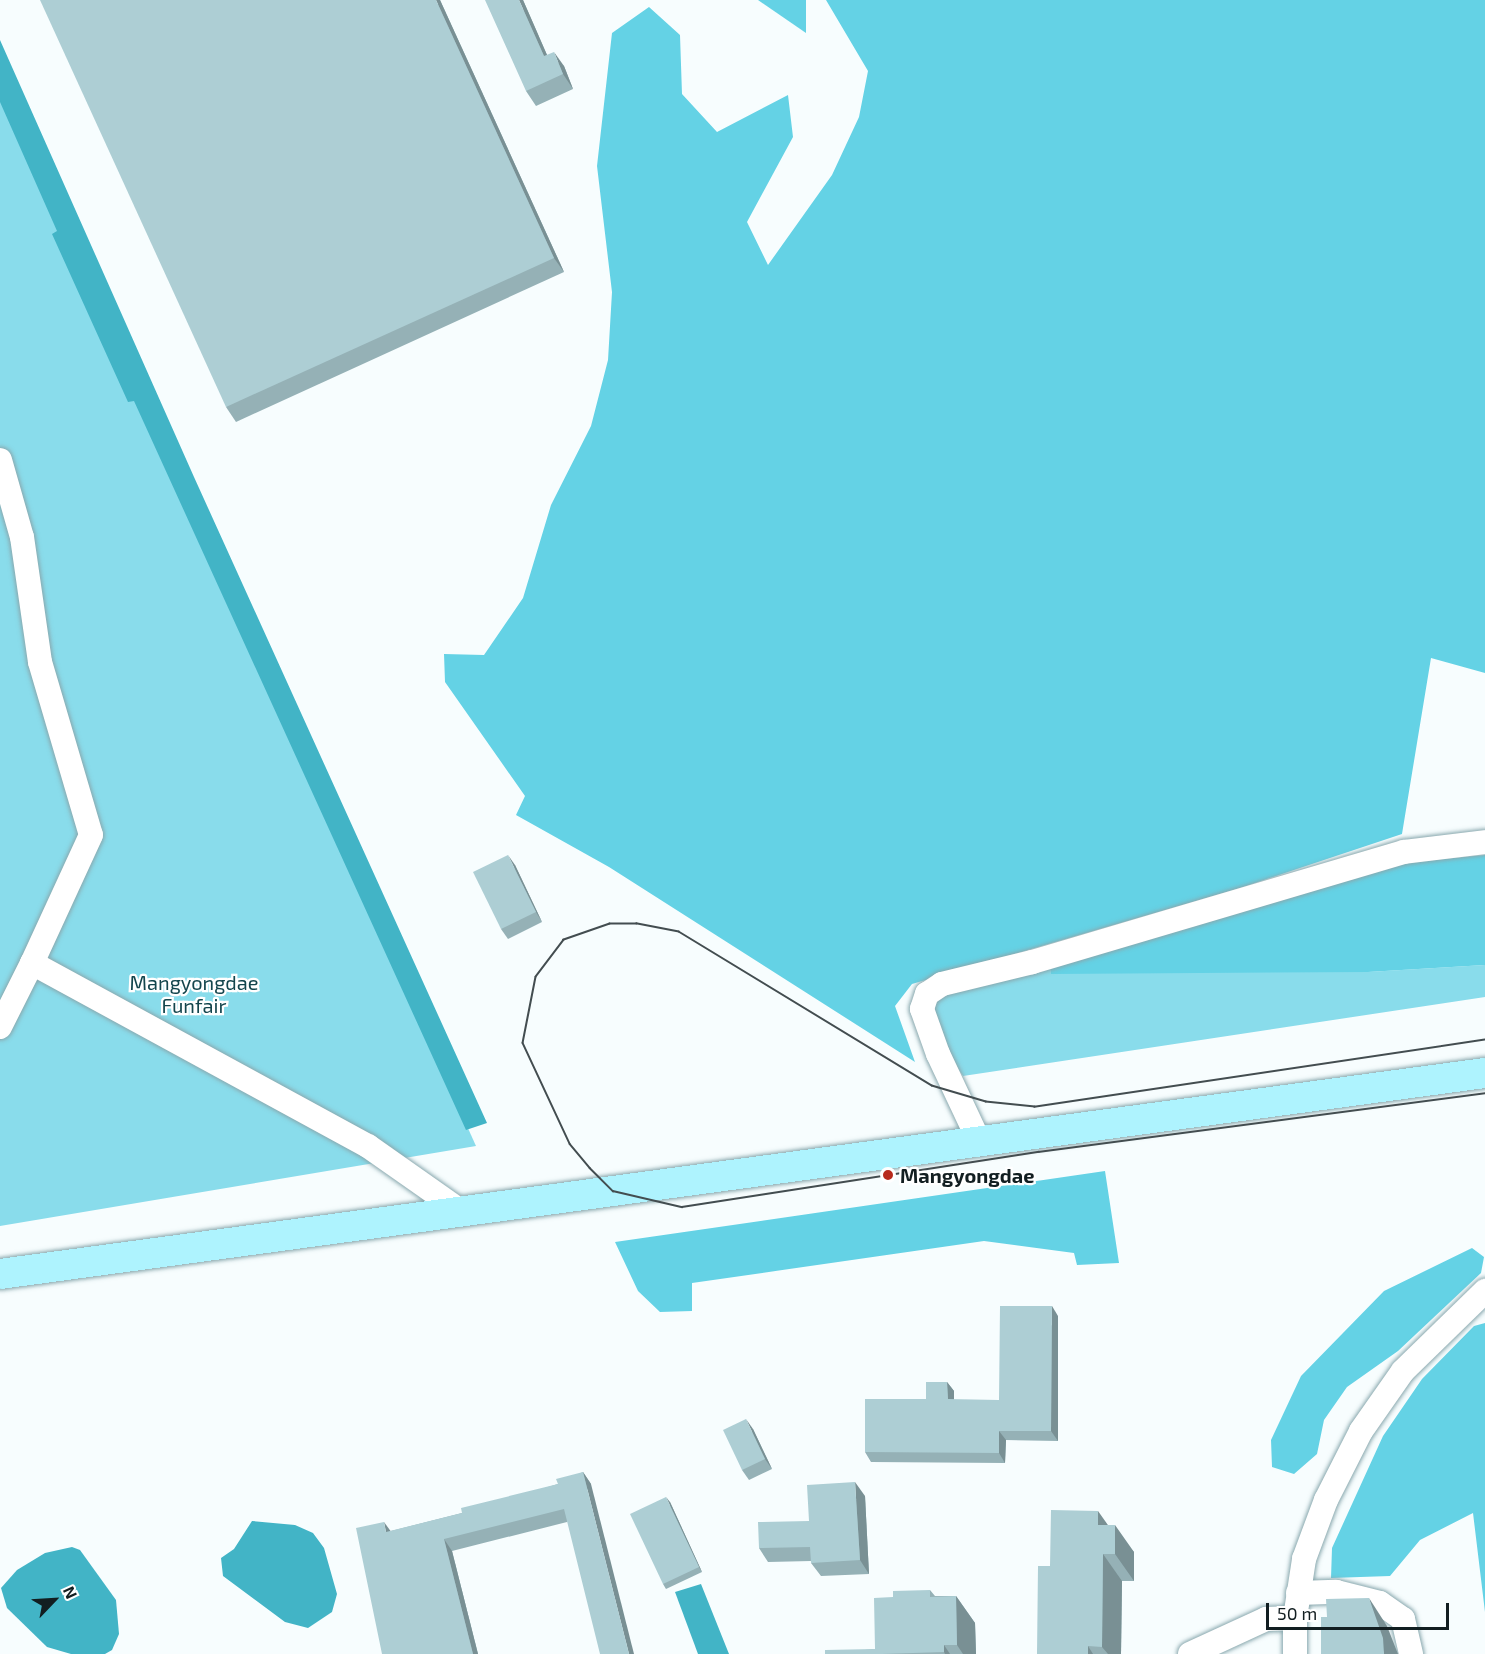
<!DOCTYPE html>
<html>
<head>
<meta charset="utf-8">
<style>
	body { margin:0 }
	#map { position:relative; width:1485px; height:1654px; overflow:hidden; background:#f7fdfe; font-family:"Exo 2",sans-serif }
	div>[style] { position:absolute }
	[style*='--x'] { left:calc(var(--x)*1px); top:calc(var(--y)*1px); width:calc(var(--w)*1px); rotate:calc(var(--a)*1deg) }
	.green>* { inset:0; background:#89dceb }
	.forest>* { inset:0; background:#64d2e5 }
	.water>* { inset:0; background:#42b4c6 }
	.roads { filter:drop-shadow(0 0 2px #89a8ae) drop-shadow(0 0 2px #89a8ae) }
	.minor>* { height:24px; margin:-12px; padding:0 12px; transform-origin:12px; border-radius:12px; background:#fff }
	.major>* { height:30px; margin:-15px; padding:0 15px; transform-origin:15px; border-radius:15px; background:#aef3fe }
	.tram>* { height:1.5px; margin:-0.75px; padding:0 0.75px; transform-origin:0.75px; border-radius:0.75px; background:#434d50 }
	.wall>* { inset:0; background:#95b1b6 }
	.shaded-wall>* { inset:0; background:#799094 }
	.building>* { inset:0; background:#adced4 }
	.dots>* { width:16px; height:16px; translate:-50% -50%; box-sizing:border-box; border:3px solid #fff; border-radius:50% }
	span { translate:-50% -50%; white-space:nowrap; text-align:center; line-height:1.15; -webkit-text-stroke:4.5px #fff; paint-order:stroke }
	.park-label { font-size:20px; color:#13454d }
	.poi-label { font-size:20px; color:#121e21; font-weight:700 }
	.left { translate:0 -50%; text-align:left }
	.north { position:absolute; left:24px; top:1570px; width:60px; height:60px; -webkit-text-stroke:4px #fff; paint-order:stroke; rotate:65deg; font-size:16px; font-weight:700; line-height:24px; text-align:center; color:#121e21 }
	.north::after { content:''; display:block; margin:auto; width:21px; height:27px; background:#121e21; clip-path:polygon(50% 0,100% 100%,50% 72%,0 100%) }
	.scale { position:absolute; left:1266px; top:1603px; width:183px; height:27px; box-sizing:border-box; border:3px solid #121e21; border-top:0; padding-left:8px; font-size:18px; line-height:21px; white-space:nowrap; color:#121e21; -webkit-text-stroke:4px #fff; paint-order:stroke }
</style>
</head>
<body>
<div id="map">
	<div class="green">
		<div style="clip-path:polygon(0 90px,476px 1146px,0 1226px)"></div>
		<div style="clip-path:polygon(1051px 965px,1368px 972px,1485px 965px,1485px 997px,963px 1076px,937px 1037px,933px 994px)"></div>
	</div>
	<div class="forest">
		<div style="clip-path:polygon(758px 0,806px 0,806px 33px)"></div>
		<div style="clip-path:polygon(826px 0,1485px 0,1485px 673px,1431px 658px,1402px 834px,1240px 888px,912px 984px,895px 1006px,915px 1062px,609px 867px,516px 815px,525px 796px,445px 682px,444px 654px,484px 655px,523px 598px,551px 505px,591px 426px,608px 360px,612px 292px,597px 166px,612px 33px,649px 7px,680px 35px,682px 94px,717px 132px,788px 95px,793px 137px,747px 222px,768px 265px,832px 175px,859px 117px,868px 71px)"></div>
		<div style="clip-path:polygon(1485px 855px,1485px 965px,1368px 972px,1051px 974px,1051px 965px,1402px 863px)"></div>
		<div style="clip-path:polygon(1105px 1171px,1119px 1263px,1077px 1265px,1074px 1253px,984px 1241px,692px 1283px,692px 1311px,660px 1312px,638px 1291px,615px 1242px)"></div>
		<div style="clip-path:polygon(1472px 1248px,1484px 1257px,1481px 1273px,1398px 1351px,1347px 1387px,1324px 1420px,1317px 1454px,1294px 1474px,1272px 1467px,1271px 1440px,1301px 1376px,1384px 1291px)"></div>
		<div style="clip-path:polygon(1485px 1323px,1485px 1612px,1473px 1513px,1420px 1540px,1390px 1576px,1331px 1578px,1332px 1548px,1383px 1436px,1422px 1379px,1474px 1326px)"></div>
	</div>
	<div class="water">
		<div style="clip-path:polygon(0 40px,194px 477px,487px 1123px,466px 1130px,134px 401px,128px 402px,52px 234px,57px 231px,0 102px)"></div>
		<div style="clip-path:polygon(252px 1521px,295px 1525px,313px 1533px,324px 1548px,337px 1594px,332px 1612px,308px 1628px,285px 1622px,223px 1576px,221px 1558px,234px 1549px)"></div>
		<div style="clip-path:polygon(72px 1547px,80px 1550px,116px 1600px,119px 1634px,112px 1650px,105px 1654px,71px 1654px,47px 1647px,7px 1608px,1px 1588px,17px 1570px,45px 1553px)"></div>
		<div style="clip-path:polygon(701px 1584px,729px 1654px,698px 1654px,675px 1592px)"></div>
	</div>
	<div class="roads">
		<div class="minor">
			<div style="--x:0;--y:460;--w:80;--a:74.1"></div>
			<div style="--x:22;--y:537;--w:126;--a:81.8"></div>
			<div style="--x:40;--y:662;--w:180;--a:73.6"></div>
			<div style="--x:91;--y:835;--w:141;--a:114.7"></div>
			<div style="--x:32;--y:963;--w:383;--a:28.6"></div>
			<div style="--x:368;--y:1146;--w:115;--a:35.1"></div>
			<div style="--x:0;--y:1027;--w:72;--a:-63.4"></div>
			<div style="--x:979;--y:1141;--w:96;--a:-115.2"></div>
			<div style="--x:938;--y:1054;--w:48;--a:-109.6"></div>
			<div style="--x:922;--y:1009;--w:16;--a:-72"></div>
			<div style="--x:927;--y:994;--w:18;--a:-34"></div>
			<div style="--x:942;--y:984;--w:93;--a:-13.7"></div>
			<div style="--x:1032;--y:962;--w:388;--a:-16.5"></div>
			<div style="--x:1404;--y:852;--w:82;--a:-7"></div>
			<div style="--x:1298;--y:1593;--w:38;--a:-2"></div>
			<div style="--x:1336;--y:1592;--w:45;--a:14"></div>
			<div style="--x:1380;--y:1603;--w:28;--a:35"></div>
			<div style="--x:1403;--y:1619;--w:36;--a:77"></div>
			<div style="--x:1190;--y:1654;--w:84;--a:-24.7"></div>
			<div style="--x:1266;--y:1619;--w:29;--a:-2"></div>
			<div style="--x:1295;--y:1654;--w:36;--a:-90"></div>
			<div style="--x:1295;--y:1618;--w:60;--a:-81.3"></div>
			<div style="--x:1304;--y:1559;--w:63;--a:-69.6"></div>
			<div style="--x:1326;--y:1500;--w:77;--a:-63.1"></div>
			<div style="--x:1361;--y:1431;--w:73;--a:-55"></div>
			<div style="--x:1403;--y:1371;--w:115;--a:-44.3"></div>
		</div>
		<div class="major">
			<div style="--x:0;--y:1274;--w:1499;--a:-7.71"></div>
		</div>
	</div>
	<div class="tram">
		<div style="--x:1485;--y:1040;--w:455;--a:171.5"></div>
		<div style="--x:1035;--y:1107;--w:49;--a:-174.2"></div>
		<div style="--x:986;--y:1102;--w:56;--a:-163.5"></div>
		<div style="--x:932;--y:1086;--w:296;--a:-148.7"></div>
		<div style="--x:679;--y:932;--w:43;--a:-169.2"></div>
		<div style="--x:637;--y:924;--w:27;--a:180"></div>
		<div style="--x:610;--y:924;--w:49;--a:160.8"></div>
		<div style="--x:564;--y:940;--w:46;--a:127.1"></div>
		<div style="--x:536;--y:977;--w:67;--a:101.1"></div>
		<div style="--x:523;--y:1043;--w:111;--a:65"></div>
		<div style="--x:570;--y:1144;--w:31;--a:50"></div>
		<div style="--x:590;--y:1168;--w:33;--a:45"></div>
		<div style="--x:613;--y:1191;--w:71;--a:13.1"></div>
		<div style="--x:682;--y:1207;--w:361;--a:-8.8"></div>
		<div style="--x:1039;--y:1152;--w:450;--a:-7.5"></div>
	</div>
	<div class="wall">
		<div style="clip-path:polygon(440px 0,564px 272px,236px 422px,226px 407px)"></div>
		<div style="clip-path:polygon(523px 0,547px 55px,564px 66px,573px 89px,536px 106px,526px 91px)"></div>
		<div style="clip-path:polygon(515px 865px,542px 922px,508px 939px,501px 929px)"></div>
		<div style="clip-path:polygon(1058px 1316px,1058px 1441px,1006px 1440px,1005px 1463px,871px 1462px,865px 1452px,947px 1382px,954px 1391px,954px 1400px,999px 1400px)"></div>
		<div style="clip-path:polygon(753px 1429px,772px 1469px,749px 1480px,742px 1470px)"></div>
		<div style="clip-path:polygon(583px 1472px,591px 1484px,567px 1522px,452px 1551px,478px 1654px,382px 1654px,391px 1531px,462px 1513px,558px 1484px)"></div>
		<div style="clip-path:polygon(865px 1496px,869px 1574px,821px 1576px,811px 1563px,811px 1561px,768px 1562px,759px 1548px,809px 1521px)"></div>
		<div style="clip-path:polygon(670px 1502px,702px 1572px,666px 1589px,663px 1584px)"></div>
		<div style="clip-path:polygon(1108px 1525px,1134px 1552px,1134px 1581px,1122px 1581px,1121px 1654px,1037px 1654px,1050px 1566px)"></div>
		<div style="clip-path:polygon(930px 1590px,935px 1596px,956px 1596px,975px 1623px,976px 1654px,825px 1654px,875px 1649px)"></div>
	</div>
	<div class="shaded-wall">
		<div style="clip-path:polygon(436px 0,440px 0,564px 272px,554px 258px)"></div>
		<div style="clip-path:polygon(519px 0,523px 0,554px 71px,544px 56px)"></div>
		<div style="clip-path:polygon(554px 52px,564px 66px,573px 89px,563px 74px)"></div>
		<div style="clip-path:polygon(508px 855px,515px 865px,542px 922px,536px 912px)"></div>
		<div style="clip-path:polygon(1052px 1306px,1058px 1316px,1058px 1441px,1051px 1431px)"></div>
		<div style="clip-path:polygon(947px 1382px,954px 1391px,954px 1409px,948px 1399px)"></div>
		<div style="clip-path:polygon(746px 1419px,753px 1429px,772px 1469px,765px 1459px)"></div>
		<div style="clip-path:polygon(999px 1431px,1006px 1440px,1005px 1463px,999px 1453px)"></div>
		<div style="clip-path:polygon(583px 1472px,591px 1484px,634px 1654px,629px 1654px)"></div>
		<div style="clip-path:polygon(855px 1482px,865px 1496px,869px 1574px,860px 1560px)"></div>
		<div style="clip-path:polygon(666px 1497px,670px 1502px,702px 1572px,699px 1567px)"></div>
		<div style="clip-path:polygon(1098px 1511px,1115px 1535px,1115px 1525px,1134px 1552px,1134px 1581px,1115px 1554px,1098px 1525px)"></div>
		<div style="clip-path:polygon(384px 1522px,392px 1533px,386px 1532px)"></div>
		<div style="clip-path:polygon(444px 1539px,452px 1551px,478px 1654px,473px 1654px)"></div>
		<div style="clip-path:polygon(1103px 1554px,1122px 1581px,1121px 1654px,1108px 1654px,1102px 1647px)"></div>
		<div style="clip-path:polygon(956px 1596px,975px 1623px,976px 1654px,963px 1654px,957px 1645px)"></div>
		<div style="clip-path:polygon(1369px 1598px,1387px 1626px,1398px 1654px,1384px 1654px)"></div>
		<div style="clip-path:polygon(944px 1645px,950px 1654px,945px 1654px,944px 1652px)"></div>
		<div style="clip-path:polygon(1088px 1646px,1093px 1654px,1088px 1654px)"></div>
	</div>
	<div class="building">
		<div style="clip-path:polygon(40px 0,436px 0,554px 258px,226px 407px)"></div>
		<div style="clip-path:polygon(485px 0,519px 0,544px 56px,554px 52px,563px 74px,526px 91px)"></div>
		<div style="clip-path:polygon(508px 855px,536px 912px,501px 929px,473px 872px)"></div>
		<div style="clip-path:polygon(1000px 1306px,1052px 1306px,1051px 1431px,999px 1431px,999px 1453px,865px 1452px,865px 1399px,926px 1399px,926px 1382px,947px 1382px,948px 1399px,999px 1400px)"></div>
		<div style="clip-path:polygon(746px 1419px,765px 1459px,742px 1470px,723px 1430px)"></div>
		<div style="clip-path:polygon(583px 1472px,629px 1654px,600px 1654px,564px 1509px,444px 1539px,473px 1654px,382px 1654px,356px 1528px,384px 1522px,386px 1532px,462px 1513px,461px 1508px,558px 1484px,556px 1479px)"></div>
		<div style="clip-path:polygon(855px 1482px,860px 1560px,811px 1563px,810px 1547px,759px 1548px,758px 1522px,809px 1521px,807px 1485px)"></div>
		<div style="clip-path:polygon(666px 1497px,699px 1567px,663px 1584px,630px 1514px)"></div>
		<div style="clip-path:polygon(1051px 1510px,1098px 1511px,1098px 1525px,1115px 1525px,1115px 1554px,1103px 1554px,1102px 1647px,1088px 1646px,1088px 1654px,1037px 1654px,1038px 1566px,1050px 1566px)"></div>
		<div style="clip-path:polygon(930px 1590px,930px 1597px,956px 1596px,957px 1645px,944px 1645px,944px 1652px,882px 1654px,825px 1654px,825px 1650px,875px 1649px,874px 1598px,893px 1597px,893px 1591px)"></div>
		<div style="clip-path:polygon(1369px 1598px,1383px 1638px,1384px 1654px,1321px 1654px,1321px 1617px,1327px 1617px,1326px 1599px)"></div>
	</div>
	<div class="dots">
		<div style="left:888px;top:1175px;background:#b72a1c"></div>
	</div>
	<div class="park-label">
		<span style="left:194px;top:994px">Mangyongdae<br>Funfair</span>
	</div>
	<div class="poi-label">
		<span class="left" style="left:900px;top:1175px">Mangyongdae</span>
	</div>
	<div class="north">N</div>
	<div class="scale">50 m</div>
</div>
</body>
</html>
